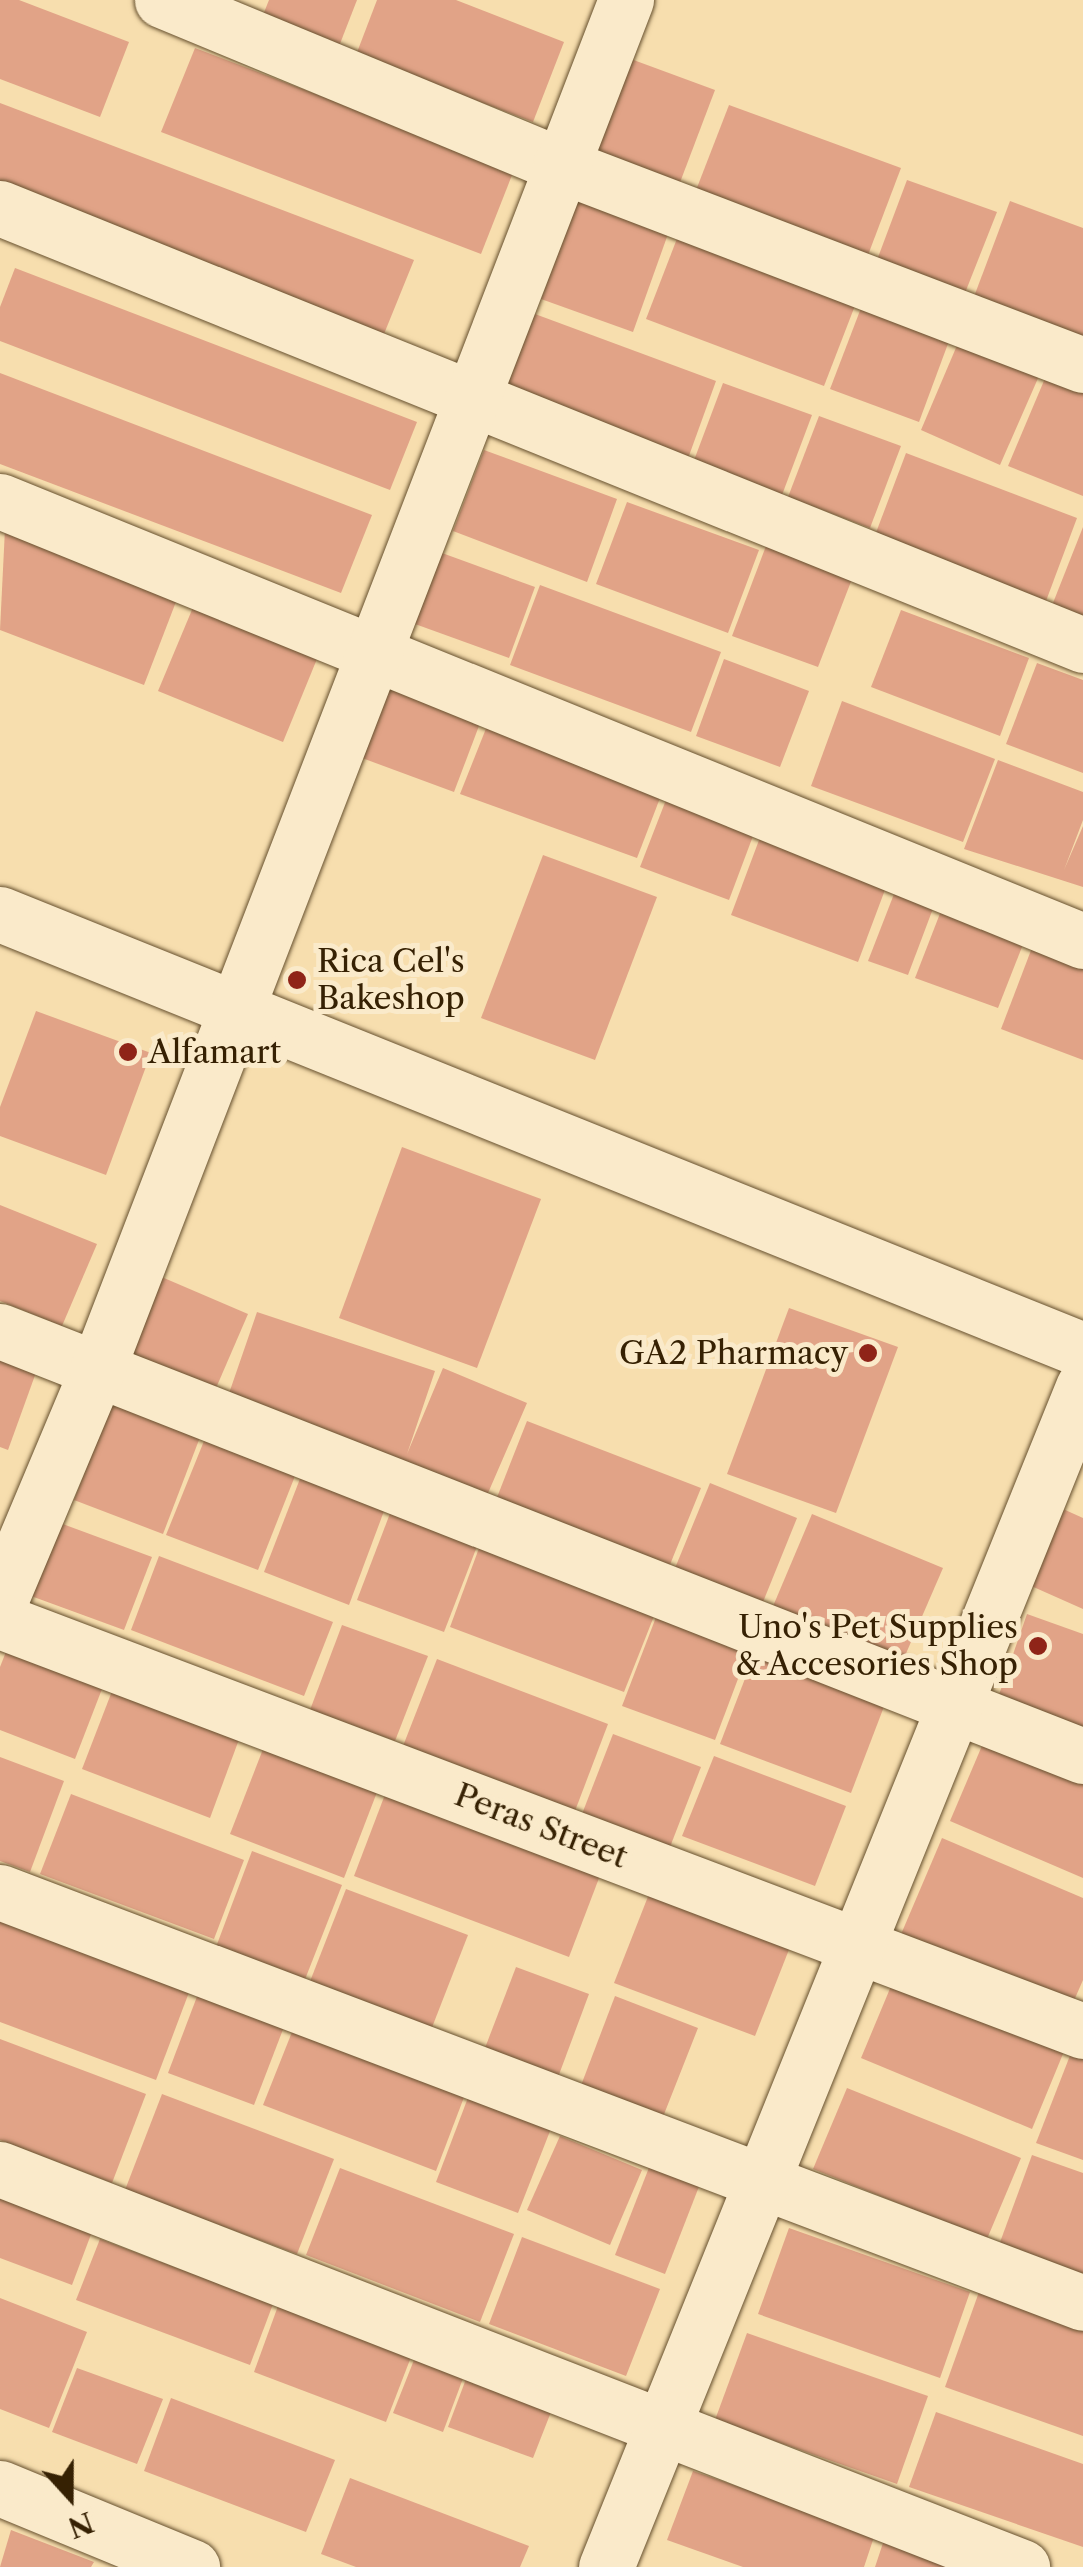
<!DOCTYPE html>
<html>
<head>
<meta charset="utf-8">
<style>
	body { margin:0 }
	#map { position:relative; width:1083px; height:2567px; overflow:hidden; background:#f7deae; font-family:"Libre Caslon Text",serif }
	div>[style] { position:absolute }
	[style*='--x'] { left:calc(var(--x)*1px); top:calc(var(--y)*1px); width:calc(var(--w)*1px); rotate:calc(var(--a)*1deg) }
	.building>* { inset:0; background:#e1a387 }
	.roads { filter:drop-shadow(0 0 2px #66502e) drop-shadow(0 0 2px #66502e) }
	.minor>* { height:55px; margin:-27.5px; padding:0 27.5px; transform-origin:27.5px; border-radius:27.5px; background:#faeaca }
	.dots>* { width:28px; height:28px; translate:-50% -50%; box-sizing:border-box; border:5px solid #faeaca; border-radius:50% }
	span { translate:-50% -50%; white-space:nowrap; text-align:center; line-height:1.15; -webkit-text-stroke:10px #faeaca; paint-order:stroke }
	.poi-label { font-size:32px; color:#362103 }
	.left { translate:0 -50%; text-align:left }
	.right { translate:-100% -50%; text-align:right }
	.street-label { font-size:32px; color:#362103 }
	.north { position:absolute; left:20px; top:2447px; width:100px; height:100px; -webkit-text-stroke:8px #faeaca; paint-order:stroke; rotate:159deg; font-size:28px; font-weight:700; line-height:40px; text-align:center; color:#362103 }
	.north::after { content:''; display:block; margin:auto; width:35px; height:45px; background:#362103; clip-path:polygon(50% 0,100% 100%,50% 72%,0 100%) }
</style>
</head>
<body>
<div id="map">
	<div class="building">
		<div style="clip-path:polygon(0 0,19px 0,129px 42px,100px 117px,0 79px)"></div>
		<div style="clip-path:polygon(269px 0,357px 0,336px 54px,259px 25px)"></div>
		<div style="clip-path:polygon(377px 0,456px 0,564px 42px,533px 122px,356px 55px)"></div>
		<div style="clip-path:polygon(195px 48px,514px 170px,481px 254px,161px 132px)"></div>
		<div style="clip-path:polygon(620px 55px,715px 90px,676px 193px,580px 158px)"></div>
		<div style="clip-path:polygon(0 103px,414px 260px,384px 334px,0 189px)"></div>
		<div style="clip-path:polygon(729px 105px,901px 168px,865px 263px,693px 198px)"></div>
		<div style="clip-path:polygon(907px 180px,997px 212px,965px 293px,877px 260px)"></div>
		<div style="clip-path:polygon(578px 200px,668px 234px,633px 332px,541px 299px)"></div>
		<div style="clip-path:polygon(1010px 201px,1083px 228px,1083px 343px,972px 302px)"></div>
		<div style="clip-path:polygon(678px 236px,856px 303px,824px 386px,646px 319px)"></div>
		<div style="clip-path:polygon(15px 268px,417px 422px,390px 490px,0 341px,0 307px)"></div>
		<div style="clip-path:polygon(861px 308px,949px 341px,919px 422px,830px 389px)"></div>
		<div style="clip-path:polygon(535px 314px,716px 381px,686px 464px,503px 396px)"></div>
		<div style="clip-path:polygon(958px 343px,1039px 376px,1000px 465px,921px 430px)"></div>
		<div style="clip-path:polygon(0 373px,372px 515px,341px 593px,0 464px)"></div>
		<div style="clip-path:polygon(1046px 376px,1083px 392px,1083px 496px,1008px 466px)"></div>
		<div style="clip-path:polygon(723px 383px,812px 415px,779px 503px,690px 471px)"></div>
		<div style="clip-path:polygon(819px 416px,901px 446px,870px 528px,788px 497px)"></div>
		<div style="clip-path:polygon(484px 450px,617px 499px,587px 582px,453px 531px)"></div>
		<div style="clip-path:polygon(906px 453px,1077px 518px,1046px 601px,874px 538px)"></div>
		<div style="clip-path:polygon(627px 502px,759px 550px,728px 633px,596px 584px)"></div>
		<div style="clip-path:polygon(1083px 527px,1083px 620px,1051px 608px)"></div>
		<div style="clip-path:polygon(5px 529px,179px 594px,144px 685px,0 630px)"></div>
		<div style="clip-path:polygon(766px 546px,852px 579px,818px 667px,732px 636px)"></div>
		<div style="clip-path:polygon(442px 553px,535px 587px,509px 658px,415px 624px)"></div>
		<div style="clip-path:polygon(540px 585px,721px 652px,691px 732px,510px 665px)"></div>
		<div style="clip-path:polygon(194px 605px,319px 654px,283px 742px,158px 691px)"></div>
		<div style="clip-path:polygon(901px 610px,1029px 658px,1000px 736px,871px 687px)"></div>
		<div style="clip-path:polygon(724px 659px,809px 691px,780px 767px,696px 736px)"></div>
		<div style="clip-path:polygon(1037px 663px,1083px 680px,1083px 773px,1006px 744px)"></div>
		<div style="clip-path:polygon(390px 683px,482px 718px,454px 792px,362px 758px)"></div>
		<div style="clip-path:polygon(842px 701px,995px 759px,963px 842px,811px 786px)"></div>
		<div style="clip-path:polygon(489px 721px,665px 785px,637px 858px,460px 794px)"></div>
		<div style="clip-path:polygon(998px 760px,1083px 792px,1083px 820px,1064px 870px,1083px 826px,1083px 887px,964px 849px)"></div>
		<div style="clip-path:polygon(671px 787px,759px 820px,729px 900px,640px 867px)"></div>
		<div style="clip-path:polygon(765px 824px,892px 871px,858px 962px,731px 915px)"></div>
		<div style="clip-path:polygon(543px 855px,657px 897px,595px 1060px,481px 1018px)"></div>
		<div style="clip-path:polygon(901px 876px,940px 890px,908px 975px,868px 961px)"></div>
		<div style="clip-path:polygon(946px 898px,1029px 929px,998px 1008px,915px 978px)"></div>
		<div style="clip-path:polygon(1041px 924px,1083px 939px,1083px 1060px,1001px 1029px)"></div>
		<div style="clip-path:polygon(36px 1011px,151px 1053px,106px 1175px,0 1136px,0 1107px)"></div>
		<div style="clip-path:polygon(402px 1147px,541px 1199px,477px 1368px,339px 1318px)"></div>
		<div style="clip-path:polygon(0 1205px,97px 1244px,62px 1326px,0 1301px)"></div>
		<div style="clip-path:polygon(157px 1275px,248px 1314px,210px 1402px,119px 1363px)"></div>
		<div style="clip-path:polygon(789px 1308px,898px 1347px,836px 1513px,727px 1474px)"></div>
		<div style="clip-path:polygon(257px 1312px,435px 1371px,407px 1454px,443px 1368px,527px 1403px,485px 1500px,225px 1405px)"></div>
		<div style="clip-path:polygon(0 1353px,38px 1367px,8px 1450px,0 1447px)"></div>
		<div style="clip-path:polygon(113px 1399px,202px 1432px,163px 1534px,74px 1500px)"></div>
		<div style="clip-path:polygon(527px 1421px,701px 1488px,667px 1572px,494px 1505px)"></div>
		<div style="clip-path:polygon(204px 1441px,295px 1476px,258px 1570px,166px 1535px)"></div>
		<div style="clip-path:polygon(303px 1471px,387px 1503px,349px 1605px,264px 1572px)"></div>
		<div style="clip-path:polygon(710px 1483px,797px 1518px,761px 1607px,673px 1573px)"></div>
		<div style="clip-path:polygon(394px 1503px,481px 1536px,444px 1632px,357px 1600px)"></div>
		<div style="clip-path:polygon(1063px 1509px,1083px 1518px,1083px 1609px,1029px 1585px)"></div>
		<div style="clip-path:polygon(812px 1514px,943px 1568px,901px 1665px,771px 1611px)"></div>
		<div style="clip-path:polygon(60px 1523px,152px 1557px,124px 1630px,31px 1596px)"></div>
		<div style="clip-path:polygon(482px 1540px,658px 1606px,624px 1692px,450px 1627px)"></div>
		<div style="clip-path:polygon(159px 1556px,333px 1622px,304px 1696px,131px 1630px)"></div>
		<div style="clip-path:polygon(658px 1612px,750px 1647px,715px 1740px,622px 1706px)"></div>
		<div style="clip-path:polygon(1027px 1614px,1083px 1634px,1083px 1740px,994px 1709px)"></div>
		<div style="clip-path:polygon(342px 1625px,428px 1656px,395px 1741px,310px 1710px)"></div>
		<div style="clip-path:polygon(11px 1639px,107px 1676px,75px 1759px,0 1730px,0 1667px)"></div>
		<div style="clip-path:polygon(754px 1655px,885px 1704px,851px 1793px,720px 1744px)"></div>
		<div style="clip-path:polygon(437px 1659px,608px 1724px,575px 1811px,403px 1746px)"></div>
		<div style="clip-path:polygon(114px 1686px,241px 1734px,210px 1818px,82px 1769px)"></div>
		<div style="clip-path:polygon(613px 1734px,701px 1767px,670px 1847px,582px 1814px)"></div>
		<div style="clip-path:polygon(987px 1734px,1083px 1776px,1083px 1878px,950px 1821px)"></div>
		<div style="clip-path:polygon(265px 1744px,379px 1787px,344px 1878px,230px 1834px)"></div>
		<div style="clip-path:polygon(714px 1756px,846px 1806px,815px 1886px,682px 1836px)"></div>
		<div style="clip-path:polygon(0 1757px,64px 1781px,30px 1872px,0 1861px)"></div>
		<div style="clip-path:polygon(389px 1784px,604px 1865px,569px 1957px,354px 1876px)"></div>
		<div style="clip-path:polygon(71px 1794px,244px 1860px,214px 1939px,40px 1874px)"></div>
		<div style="clip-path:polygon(942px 1838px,1083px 1898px,1083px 1980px,1069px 2012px,899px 1939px)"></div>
		<div style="clip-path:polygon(252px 1851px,342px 1885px,304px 1982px,216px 1947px)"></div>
		<div style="clip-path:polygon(346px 1889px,468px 1935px,431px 2030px,309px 1984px)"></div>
		<div style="clip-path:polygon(649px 1894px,790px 1947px,755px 2036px,614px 1983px)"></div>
		<div style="clip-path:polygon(0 1915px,191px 1987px,156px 2080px,0 2022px)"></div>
		<div style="clip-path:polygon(516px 1967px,589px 1994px,554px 2088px,480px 2061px)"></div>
		<div style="clip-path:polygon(894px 1979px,1065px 2049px,1032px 2129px,861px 2058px)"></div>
		<div style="clip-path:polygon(201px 1986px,287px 2019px,254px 2105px,168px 2073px)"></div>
		<div style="clip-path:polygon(615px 1996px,698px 2028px,659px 2127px,577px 2096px)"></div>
		<div style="clip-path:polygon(294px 2027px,466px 2092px,436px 2171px,263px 2105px)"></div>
		<div style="clip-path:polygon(0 2039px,146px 2094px,112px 2183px,0 2140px)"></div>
		<div style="clip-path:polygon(1071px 2053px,1083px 2057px,1083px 2160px,1036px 2143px)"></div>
		<div style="clip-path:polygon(847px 2088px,1021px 2158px,987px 2239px,813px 2169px)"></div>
		<div style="clip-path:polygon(162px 2094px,334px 2159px,297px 2254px,125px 2190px)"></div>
		<div style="clip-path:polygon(469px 2095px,552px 2126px,518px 2213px,436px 2182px)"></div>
		<div style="clip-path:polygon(560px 2136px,642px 2170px,610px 2245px,527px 2210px)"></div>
		<div style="clip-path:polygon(1032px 2155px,1083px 2173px,1083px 2275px,999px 2245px)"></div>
		<div style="clip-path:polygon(650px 2165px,700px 2184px,665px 2274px,615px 2255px)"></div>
		<div style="clip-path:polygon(340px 2168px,514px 2234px,480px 2322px,306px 2255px)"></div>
		<div style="clip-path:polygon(0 2194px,93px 2229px,72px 2285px,0 2258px)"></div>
		<div style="clip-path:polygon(789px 2228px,970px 2292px,940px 2378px,758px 2314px)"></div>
		<div style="clip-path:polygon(522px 2237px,660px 2289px,626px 2376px,489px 2324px)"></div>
		<div style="clip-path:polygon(100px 2239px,273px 2304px,250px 2365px,76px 2300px)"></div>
		<div style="clip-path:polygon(979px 2292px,1083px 2328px,1083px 2436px,945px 2387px)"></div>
		<div style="clip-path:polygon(0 2298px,87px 2332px,49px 2428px,0 2409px)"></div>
		<div style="clip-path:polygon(278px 2306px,411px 2357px,386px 2422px,254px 2372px)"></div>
		<div style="clip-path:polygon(747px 2333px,928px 2396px,897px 2484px,715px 2420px)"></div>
		<div style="clip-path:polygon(416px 2355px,465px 2373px,443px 2432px,393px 2413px)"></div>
		<div style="clip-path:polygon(77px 2368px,163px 2399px,137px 2464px,52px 2432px)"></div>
		<div style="clip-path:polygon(466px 2379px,551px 2412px,533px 2458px,448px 2427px)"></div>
		<div style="clip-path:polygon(171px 2398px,335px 2460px,306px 2532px,144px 2471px)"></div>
		<div style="clip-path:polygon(936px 2412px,1083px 2464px,1083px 2547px,909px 2487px)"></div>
		<div style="clip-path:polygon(693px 2471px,875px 2534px,864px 2567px,743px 2567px,667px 2540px)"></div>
		<div style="clip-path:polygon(350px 2478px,529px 2546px,520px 2567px,356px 2567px,321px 2554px)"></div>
		<div style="clip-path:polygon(11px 2530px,94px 2562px,91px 2567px,0 2567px)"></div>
		<div style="clip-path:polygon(884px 2540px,961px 2567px,875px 2567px)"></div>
	</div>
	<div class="roads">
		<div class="minor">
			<div style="--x:162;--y:0;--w:431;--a:22.5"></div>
			<div style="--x:560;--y:165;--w:560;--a:20.93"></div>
			<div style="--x:0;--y:208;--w:1168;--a:21.97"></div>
			<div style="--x:0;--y:501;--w:1169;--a:22.11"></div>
			<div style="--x:0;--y:914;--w:1167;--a:21.93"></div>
			<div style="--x:0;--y:1331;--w:1163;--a:21.43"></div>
			<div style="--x:0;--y:1601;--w:251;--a:-67.2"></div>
			<div style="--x:97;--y:1370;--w:1469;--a:-68.89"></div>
			<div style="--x:0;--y:1621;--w:1158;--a:20.74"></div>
			<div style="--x:0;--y:1892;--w:1158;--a:20.78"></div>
			<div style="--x:0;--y:2169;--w:1097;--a:21.28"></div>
			<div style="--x:0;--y:2488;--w:208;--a:22.4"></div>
			<div style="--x:606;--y:2567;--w:1273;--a:-67.99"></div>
		</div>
	</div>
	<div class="dots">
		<div style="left:297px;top:980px;background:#8f2418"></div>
		<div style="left:128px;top:1052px;background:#8f2418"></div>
		<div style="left:868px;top:1353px;background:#8f2418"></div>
		<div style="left:1038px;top:1646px;background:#8f2418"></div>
	</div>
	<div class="poi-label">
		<span class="left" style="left:317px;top:980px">Rica Cel's<br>Bakeshop</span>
		<span class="left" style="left:148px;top:1052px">Alfamart</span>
		<span class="right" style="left:848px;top:1353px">GA2 Pharmacy</span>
		<span class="right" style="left:1018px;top:1646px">Uno's Pet Supplies<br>&amp; Accesories Shop</span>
	</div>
	<div class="street-label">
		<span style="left:541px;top:1826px;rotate:21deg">Peras Street</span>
	</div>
	<div class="north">N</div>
</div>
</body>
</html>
